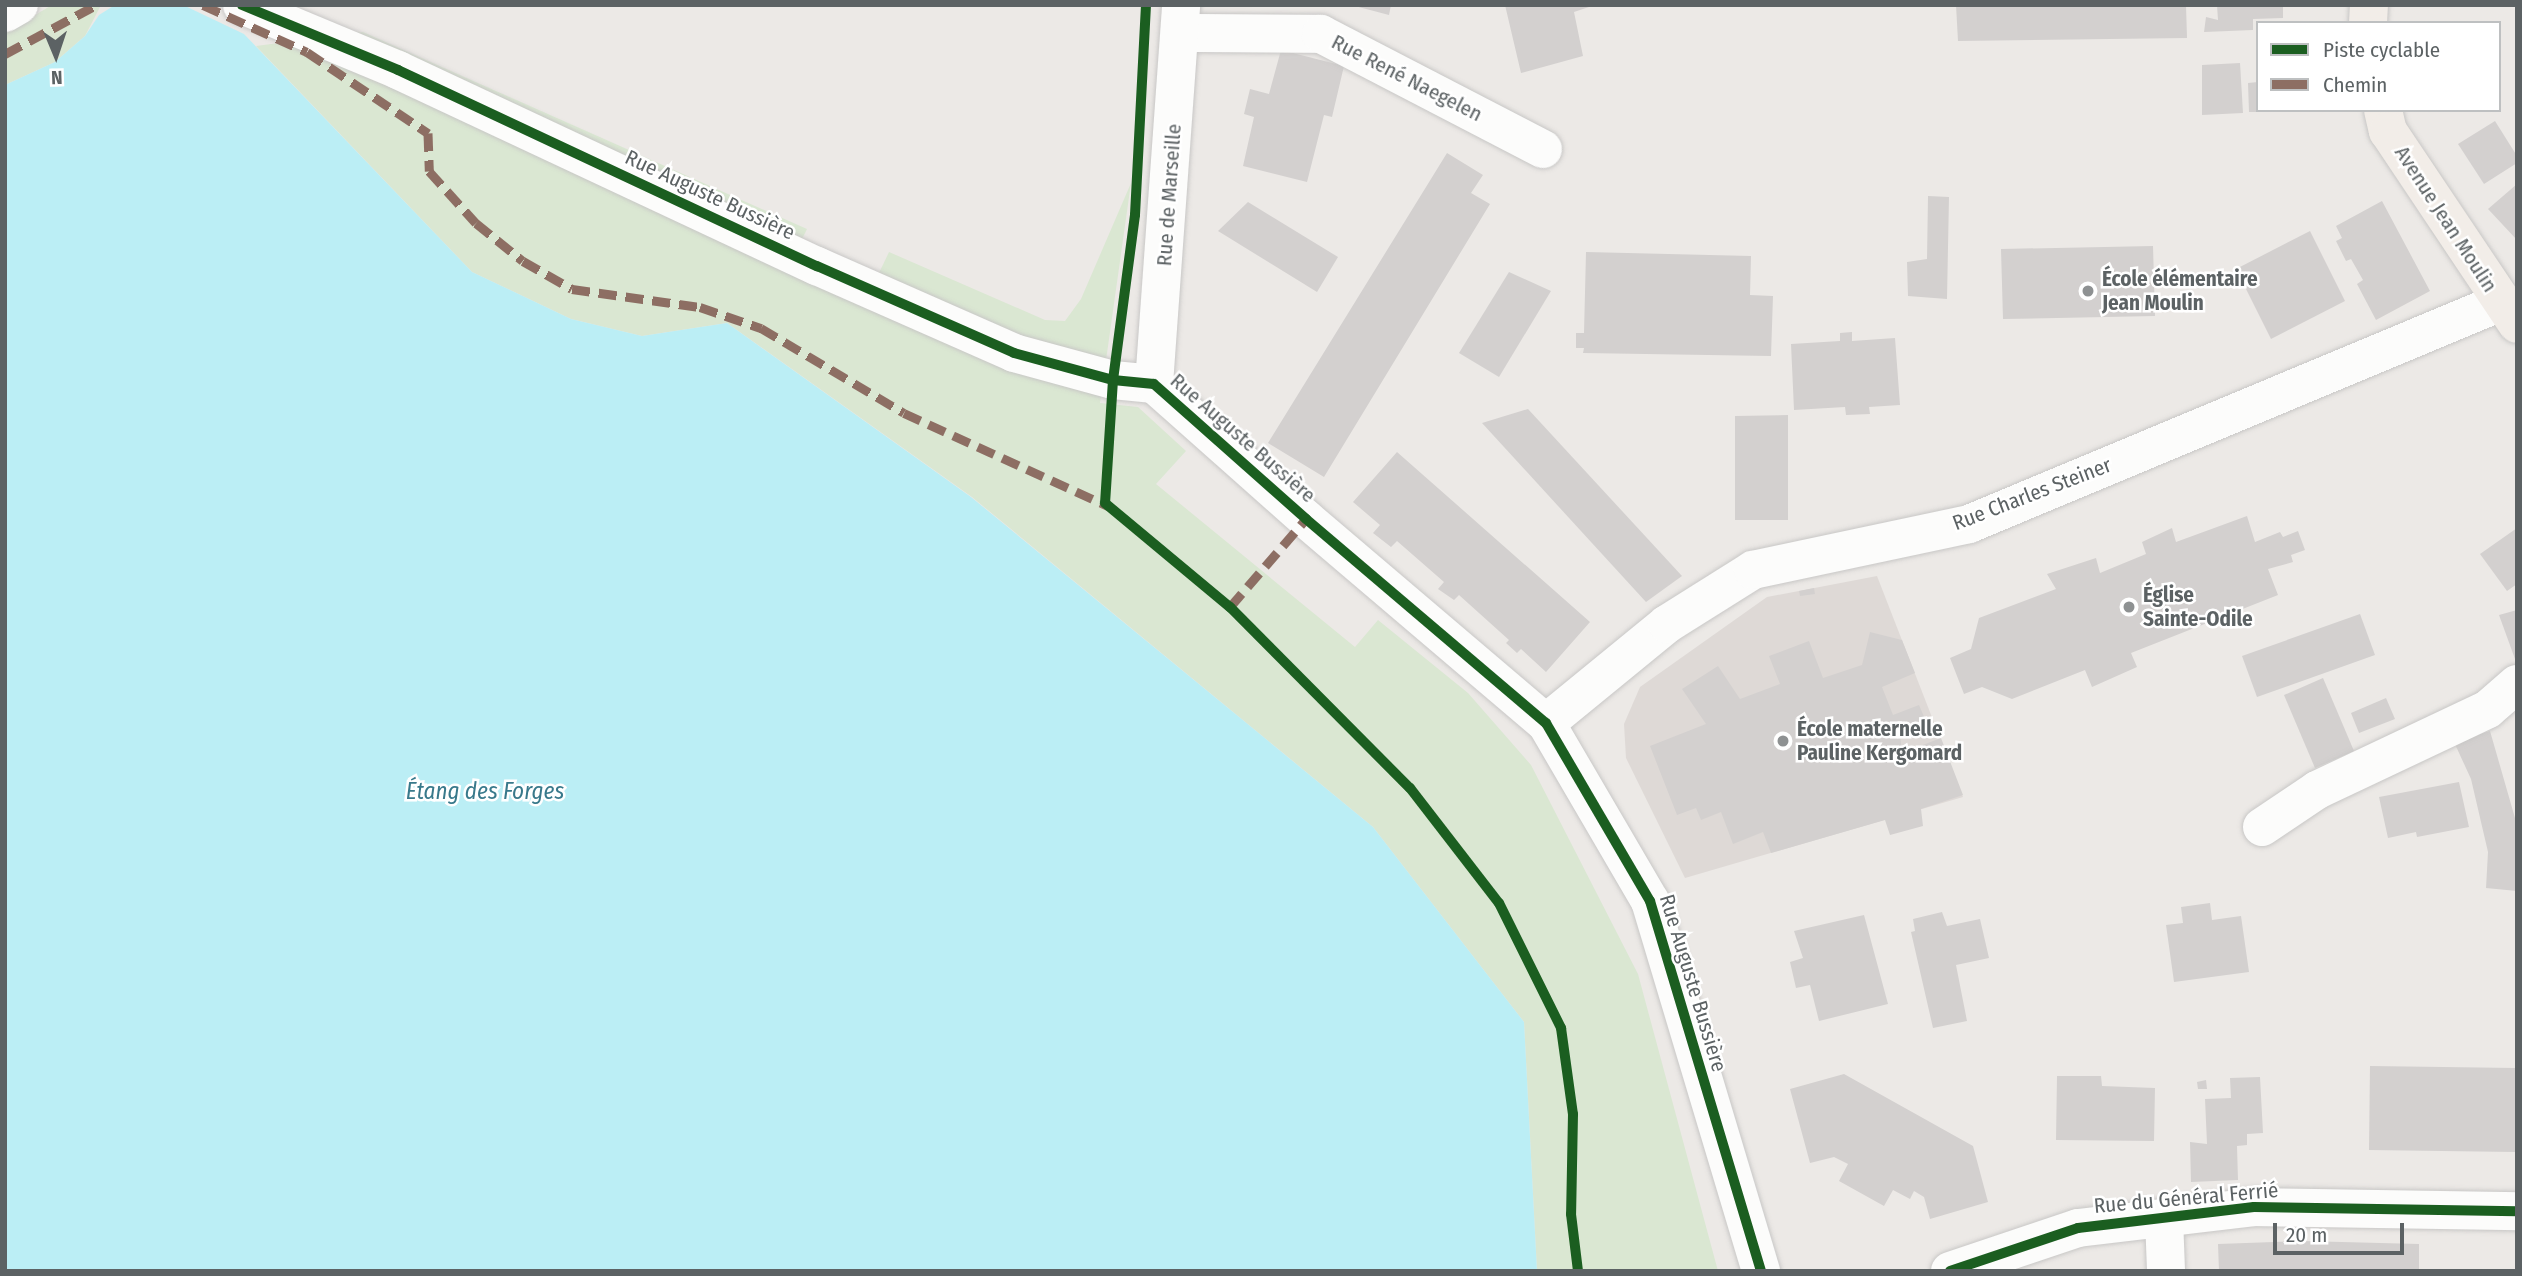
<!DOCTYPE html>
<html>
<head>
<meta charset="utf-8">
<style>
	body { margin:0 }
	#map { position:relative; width:2522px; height:1276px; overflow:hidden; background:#ece9e6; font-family:"Fira Sans Condensed",sans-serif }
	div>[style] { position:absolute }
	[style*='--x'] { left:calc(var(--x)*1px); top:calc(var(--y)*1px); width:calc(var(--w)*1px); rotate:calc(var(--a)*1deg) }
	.education>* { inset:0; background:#ded9d6 }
	.green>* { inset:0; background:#dae7d2 }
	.water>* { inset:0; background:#bbeef5 }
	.building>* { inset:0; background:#d3d0cf }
	.roads { filter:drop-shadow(0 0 2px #c8c7c6) drop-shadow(0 0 2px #c8c7c6) }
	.minor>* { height:38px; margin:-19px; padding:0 19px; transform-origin:19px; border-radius:19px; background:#fcfcfb }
	.major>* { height:38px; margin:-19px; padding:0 19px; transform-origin:19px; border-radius:19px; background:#f2ede8 }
	.quiet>* { height:9px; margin-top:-4.5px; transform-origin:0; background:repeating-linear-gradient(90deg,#8d6e63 0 18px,transparent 0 27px) }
	.cycleway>* { height:10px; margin:-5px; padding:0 5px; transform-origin:5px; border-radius:5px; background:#1b5e20 }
	.dots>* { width:19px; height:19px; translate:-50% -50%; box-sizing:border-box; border:4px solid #fff; border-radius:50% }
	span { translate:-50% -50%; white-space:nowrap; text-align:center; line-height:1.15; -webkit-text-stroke:5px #fff; paint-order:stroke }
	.street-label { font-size:21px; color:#5c6264 }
	.poi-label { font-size:21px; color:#5c6264; font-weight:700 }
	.left { translate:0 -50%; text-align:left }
	.water-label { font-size:23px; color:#38798b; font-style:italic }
	.frame { position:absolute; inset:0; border:7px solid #5c6264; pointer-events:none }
	.legend { position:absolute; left:2256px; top:21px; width:245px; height:91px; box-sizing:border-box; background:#fff; border:2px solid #bec0c1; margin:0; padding:9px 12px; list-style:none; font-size:21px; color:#5c6264 }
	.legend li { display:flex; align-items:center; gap:14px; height:35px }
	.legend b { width:35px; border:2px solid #bec0c1 }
	.north { position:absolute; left:21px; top:21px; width:70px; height:70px; -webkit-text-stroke:5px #fff; paint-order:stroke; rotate:178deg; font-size:19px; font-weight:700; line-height:28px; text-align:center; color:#5c6264 }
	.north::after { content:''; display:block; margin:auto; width:24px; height:32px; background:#5c6264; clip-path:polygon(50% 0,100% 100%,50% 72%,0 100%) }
	.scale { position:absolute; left:2273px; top:1223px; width:131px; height:32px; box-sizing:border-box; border:4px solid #5c6264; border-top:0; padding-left:9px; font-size:21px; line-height:24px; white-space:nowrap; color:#5c6264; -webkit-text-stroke:5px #fff; paint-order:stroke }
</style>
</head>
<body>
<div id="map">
	<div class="education">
		<div style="clip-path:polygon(1877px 576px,1963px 797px,1685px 878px,1626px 758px,1624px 724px,1640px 687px,1767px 597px)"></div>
	</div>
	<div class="green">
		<div style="clip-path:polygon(52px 5px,101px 5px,85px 36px,55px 62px,5px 85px,5px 33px)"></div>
		<div style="clip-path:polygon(363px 32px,807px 229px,802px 239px,879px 273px,889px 252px,1045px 320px,1065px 321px,1081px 299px,1131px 183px,1100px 403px,1138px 407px,1186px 451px,1156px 484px,1355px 647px,1378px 620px,1468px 693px,1531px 765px,1638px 974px,1718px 1271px,1537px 1271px,1524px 1022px,1373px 827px,972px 497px,727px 323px,642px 336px,571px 319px,472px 272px,256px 46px)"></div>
	</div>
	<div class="water">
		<div style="clip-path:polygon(115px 5px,183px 5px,244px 34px,472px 272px,571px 319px,642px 336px,727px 323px,971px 497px,1373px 827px,1524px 1022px,1537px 1271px,5px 1271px,5px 85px,55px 62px,85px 36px,99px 15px)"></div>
	</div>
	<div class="building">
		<div style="clip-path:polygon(1351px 5px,1391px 5px,1389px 15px)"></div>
		<div style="clip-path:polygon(1505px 5px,1595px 5px,1574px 12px,1583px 56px,1521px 73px)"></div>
		<div style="clip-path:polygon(1956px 5px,2186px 5px,2187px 38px,1958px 41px)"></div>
		<div style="clip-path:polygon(2217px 5px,2283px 5px,2283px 18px,2253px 19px,2253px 30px,2204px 32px,2206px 17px,2218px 20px)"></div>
		<div style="clip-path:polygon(1281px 50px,1344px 66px,1332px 117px,1324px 115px,1307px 182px,1243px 166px,1254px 117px,1244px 114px,1250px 89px,1269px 94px)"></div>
		<div style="clip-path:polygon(2240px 63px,2243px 113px,2202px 115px,2202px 65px)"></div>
		<div style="clip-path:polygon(2258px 82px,2258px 112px,2249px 112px,2248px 83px)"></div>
		<div style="clip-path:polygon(2495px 121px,2517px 156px,2517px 163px,2484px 184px,2458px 144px)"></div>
		<div style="clip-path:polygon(1447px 153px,1483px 175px,1471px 193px,1490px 204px,1324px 477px,1268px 443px)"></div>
		<div style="clip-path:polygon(2517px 184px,2517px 240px,2488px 209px)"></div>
		<div style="clip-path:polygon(1928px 196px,1949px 197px,1947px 299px,1908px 296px,1907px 262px,1927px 259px)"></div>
		<div style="clip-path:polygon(2382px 201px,2430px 291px,2376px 320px,2357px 284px,2363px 280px,2351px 259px,2346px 261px,2336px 241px,2342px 238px,2336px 226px)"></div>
		<div style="clip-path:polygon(1248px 202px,1338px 257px,1317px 292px,1218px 231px)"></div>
		<div style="clip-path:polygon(2310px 231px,2345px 301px,2271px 339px,2236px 269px)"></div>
		<div style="clip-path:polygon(2153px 246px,2155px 316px,2003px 319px,2001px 249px)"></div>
		<div style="clip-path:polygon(1586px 252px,1751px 256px,1750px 295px,1773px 296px,1771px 356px,1583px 353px,1584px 348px,1576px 348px,1576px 333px,1584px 333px)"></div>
		<div style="clip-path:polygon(1509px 272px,1551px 291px,1499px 377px,1459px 353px)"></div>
		<div style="clip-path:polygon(1852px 332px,1852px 341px,1895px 338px,1900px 405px,1869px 407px,1870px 414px,1846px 415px,1845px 407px,1794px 410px,1791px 344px,1840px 341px,1840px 333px)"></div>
		<div style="clip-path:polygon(1528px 409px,1682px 576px,1646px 602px,1482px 423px)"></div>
		<div style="clip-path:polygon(1788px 415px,1788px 520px,1735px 520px,1735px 416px)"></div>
		<div style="clip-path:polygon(1397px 452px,1590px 622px,1546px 672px,1521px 649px,1517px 653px,1506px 643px,1509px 640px,1459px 595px,1454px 600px,1438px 589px,1444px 582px,1397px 541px,1391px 547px,1373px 533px,1380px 525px,1353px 502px)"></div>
		<div style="clip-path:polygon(2247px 516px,2255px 542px,2280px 532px,2283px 537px,2298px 531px,2305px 550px,2291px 555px,2293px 562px,2268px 569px,2278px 595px,2131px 653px,2137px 667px,2092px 687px,2085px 670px,2012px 699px,1982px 687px,1964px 694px,1950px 658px,1971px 649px,1979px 618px,2056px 589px,2047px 574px,2096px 558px,2100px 573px,2146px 554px,2142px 542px,2172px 528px,2176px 542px)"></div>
		<div style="clip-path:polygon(2517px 528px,2517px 584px,2507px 591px,2480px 554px)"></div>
		<div style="clip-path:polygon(1814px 588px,1815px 594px,1800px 596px,1799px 591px)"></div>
		<div style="clip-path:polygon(2517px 610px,2517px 658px,2515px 659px,2499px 615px)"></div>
		<div style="clip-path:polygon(2360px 614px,2375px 655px,2257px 697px,2242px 656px)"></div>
		<div style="clip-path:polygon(1870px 632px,1902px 640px,1915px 673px,1882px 687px,1893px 715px,1919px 705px,1928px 726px,1900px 734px,1902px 753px,1941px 738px,1963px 795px,1921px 809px,1923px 826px,1890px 835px,1885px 820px,1771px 853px,1763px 832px,1733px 844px,1721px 812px,1701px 820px,1696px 808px,1677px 815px,1650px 746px,1706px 724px,1682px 689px,1718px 666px,1740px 699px,1780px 684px,1769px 656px,1809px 641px,1823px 678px,1862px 665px)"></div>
		<div style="clip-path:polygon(2323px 678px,2354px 751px,2315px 768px,2284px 695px)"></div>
		<div style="clip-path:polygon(2386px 698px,2395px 719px,2359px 733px,2351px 713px)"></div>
		<div style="clip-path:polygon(2490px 731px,2517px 825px,2517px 891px,2486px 888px,2488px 852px,2471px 779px,2454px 742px)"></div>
		<div style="clip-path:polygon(2459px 782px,2469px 827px,2417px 837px,2416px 832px,2388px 838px,2379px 797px)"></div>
		<div style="clip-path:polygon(2210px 903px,2212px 920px,2241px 916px,2249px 972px,2174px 982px,2166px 925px,2183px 923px,2181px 907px)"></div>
		<div style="clip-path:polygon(1942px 912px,1947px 926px,1980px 919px,1989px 958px,1956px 965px,1967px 1021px,1933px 1028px,1911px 932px,1915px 931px,1913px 919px)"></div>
		<div style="clip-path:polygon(1864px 915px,1888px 1004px,1819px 1021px,1810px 985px,1796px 988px,1790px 962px,1803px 958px,1794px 931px)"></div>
		<div style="clip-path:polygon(2370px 1066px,2516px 1068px,2515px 1152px,2369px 1150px)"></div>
		<div style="clip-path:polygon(1844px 1074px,1973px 1146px,1988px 1202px,1930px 1219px,1924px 1197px,1914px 1191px,1910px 1199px,1893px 1190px,1884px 1206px,1839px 1181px,1848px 1164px,1834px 1157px,1810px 1163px,1790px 1089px)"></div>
		<div style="clip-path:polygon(2057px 1076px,2101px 1076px,2102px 1086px,2155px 1088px,2154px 1141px,2056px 1140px)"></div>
		<div style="clip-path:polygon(2260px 1077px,2263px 1133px,2247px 1134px,2247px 1145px,2237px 1146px,2238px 1180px,2191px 1182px,2190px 1142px,2207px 1144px,2205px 1099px,2231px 1098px,2230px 1078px)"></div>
		<div style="clip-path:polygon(2206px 1080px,2207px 1089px,2198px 1089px,2197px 1082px)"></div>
		<div style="clip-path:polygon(2303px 1241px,2419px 1244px,2419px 1271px,2219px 1271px,2218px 1244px)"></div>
	</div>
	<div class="roads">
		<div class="minor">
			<div style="--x:242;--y:5;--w:169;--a:22.6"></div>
			<div style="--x:398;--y:70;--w:463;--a:25.1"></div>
			<div style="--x:817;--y:266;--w:215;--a:23.8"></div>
			<div style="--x:1014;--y:353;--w:103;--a:15.3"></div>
			<div style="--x:1113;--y:380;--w:41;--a:5.6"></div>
			<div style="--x:1154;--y:384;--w:203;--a:41.6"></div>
			<div style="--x:1306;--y:519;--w:315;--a:40.4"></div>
			<div style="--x:1546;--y:723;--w:206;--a:59.7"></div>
			<div style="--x:1650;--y:901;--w:386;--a:73.3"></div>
			<div style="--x:5;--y:13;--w:16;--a:-30"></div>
			<div style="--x:1180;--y:33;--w:141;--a:0.4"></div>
			<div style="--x:1321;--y:34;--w:250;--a:27.4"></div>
			<div style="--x:1154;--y:384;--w:380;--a:-85.9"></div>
			<div style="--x:1546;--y:723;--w:156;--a:-39.3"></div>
			<div style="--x:1667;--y:624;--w:102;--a:-32.1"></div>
			<div style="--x:1753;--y:570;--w:221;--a:-12"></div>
			<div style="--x:1969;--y:524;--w:576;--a:-22.65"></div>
			<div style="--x:2262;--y:827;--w:66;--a:-33.9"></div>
			<div style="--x:2317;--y:790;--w:189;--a:-25.3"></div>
			<div style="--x:2488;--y:709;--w:38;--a:-41"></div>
			<div style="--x:2164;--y:1218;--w:53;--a:87.8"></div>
			<div style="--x:1950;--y:1271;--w:135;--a:-18.6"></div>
			<div style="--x:2078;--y:1228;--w:177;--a:-6.8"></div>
			<div style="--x:2254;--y:1207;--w:263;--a:0.9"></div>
		</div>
		<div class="major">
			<div style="--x:2368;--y:23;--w:18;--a:-87"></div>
			<div style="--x:2383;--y:110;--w:22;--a:77"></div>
			<div style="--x:2388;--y:131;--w:232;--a:56.2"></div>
		</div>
	</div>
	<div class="quiet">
		<div style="--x:203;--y:5;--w:114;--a:24.3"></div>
		<div style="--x:307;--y:52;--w:146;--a:33.8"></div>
		<div style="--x:428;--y:133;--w:38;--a:88"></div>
		<div style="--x:429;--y:171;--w:70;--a:47.9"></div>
		<div style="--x:476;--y:223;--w:60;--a:39"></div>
		<div style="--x:523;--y:261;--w:56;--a:29.7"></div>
		<div style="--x:572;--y:289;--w:129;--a:8"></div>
		<div style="--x:700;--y:307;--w:65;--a:19"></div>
		<div style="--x:761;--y:328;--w:166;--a:30.7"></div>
		<div style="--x:904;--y:413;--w:226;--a:24.5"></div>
		<div style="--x:5;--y:54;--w:103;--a:-28.3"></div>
		<div style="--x:1230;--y:607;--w:116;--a:-49.2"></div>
	</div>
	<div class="cycleway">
		<div style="--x:242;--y:5;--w:169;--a:22.6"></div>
		<div style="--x:398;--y:70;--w:463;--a:25.1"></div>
		<div style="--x:817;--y:266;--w:215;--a:23.8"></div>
		<div style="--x:1014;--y:353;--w:103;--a:15.3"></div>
		<div style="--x:1113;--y:380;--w:41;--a:5.6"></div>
		<div style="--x:1154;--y:384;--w:203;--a:41.6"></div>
		<div style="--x:1306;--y:519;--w:315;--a:40.4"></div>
		<div style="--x:1546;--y:723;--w:206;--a:59.7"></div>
		<div style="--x:1650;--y:901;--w:386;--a:73.3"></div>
		<div style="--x:1146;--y:5;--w:210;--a:93"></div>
		<div style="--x:1135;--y:215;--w:166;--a:97.6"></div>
		<div style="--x:1113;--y:380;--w:123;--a:93.7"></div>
		<div style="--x:1105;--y:503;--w:163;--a:39.8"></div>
		<div style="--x:1230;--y:607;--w:255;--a:45.2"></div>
		<div style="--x:1410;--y:788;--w:145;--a:52.3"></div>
		<div style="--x:1499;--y:903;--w:140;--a:63.6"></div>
		<div style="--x:1561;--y:1028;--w:87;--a:82.1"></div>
		<div style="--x:1573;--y:1114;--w:100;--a:91.1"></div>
		<div style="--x:1571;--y:1214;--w:57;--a:83"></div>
		<div style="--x:1950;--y:1271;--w:135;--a:-18.6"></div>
		<div style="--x:2078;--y:1228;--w:177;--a:-6.8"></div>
		<div style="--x:2254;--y:1207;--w:263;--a:0.9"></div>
	</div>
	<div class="dots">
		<div style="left:2088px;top:291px;background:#8e9192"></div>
		<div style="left:2129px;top:607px;background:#8e9192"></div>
		<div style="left:1783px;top:741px;background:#8e9192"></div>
	</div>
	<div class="street-label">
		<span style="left:1407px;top:78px;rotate:27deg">Rue René Naegelen</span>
		<span style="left:710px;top:195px;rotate:25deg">Rue Auguste Bussière</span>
		<span style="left:1169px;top:195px;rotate:-86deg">Rue de Marseille</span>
		<span style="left:2446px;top:219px;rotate:57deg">Avenue Jean Moulin</span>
		<span style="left:1243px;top:438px;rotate:41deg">Rue Auguste Bussière</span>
		<span style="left:2032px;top:494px;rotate:-21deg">Rue Charles Steiner</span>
		<span style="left:1693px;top:983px;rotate:73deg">Rue Auguste Bussière</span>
		<span style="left:2186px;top:1198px;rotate:-5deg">Rue du Général Ferrié</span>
	</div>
	<div class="poi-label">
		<span class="left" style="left:2102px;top:291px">École élémentaire<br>Jean Moulin</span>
		<span class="left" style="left:2143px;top:607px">Église<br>Sainte-Odile</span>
		<span class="left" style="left:1797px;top:741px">École maternelle<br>Pauline Kergomard</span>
	</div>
	<div class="water-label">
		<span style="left:485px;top:791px">Étang des Forges</span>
	</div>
	<div class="frame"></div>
	<ul class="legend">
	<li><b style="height:9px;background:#1b5e20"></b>Piste cyclable</li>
	<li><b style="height:9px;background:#8d6e63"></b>Chemin</li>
	</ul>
	<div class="north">N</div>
	<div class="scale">20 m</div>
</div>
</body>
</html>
